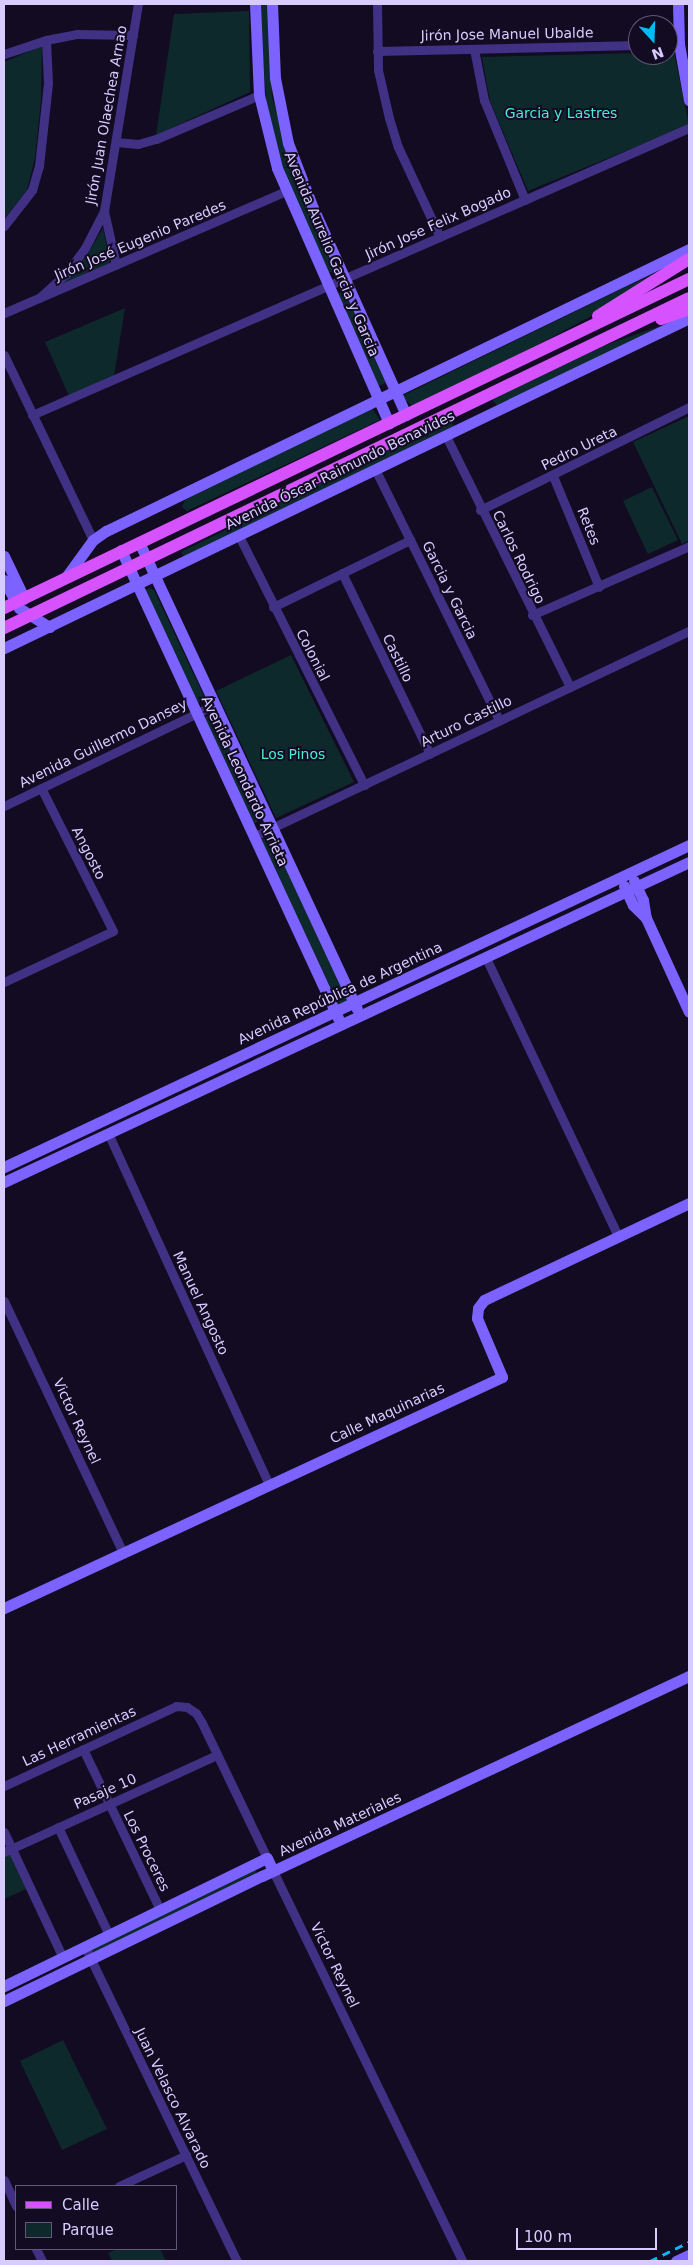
<!DOCTYPE html>
<html>
<head>
<meta charset="utf-8">
<style>
	body { margin:0 }
	#map { position:relative; width:693px; height:2265px; overflow:hidden; background:#120b21; font-family:"DejaVu Sans",sans-serif }
	div>[style] { position:absolute }
	[style*='--x'] { left:calc(var(--x)*1px); top:calc(var(--y)*1px); width:calc(var(--w)*1px); rotate:calc(var(--a)*1deg) }
	.green>* { inset:0; background:#0d292c }
	.street>* { height:9px; margin:-4.5px; padding:0 4.5px; transform-origin:4.5px; border-radius:4.5px; background:#403185 }
	.secondary>* { height:11px; margin:-5.5px; padding:0 5.5px; transform-origin:5.5px; border-radius:5.5px; background:#7c62ff }
	.primary>* { height:12px; margin:-6px; padding:0 6px; transform-origin:6px; border-radius:6px; background:#d652ff }
	.rail>* { height:3px; margin-top:-1.5px; transform-origin:0; background:repeating-linear-gradient(90deg,#00bbf6 0 8px,transparent 0 14px) }
	span { translate:-50% -50%; white-space:nowrap; text-align:center; line-height:1.15; -webkit-text-stroke:4px #120b21; paint-order:stroke }
	.street-label { font-size:14px; color:#d8cbff }
	.park-label { font-size:14px; color:#4cead8 }
	.frame { position:absolute; inset:0; border:5px solid #d8cbff; pointer-events:none }
	.legend { position:absolute; left:15px; top:2185px; width:162px; height:65px; box-sizing:border-box; background:#120b21; border:1px solid #61587a; margin:0; padding:6px 9px; list-style:none; font-size:15px; color:#d8cbff }
	.legend li { display:flex; align-items:center; gap:10px; height:25px }
	.legend b { width:25px; border:1px solid #61587a }
	.north { position:absolute; left:628px; top:15px; width:50px; height:50px; box-sizing:border-box; background:#120b21; border:1px solid #61587a; border-radius:50%; rotate:160deg; font-size:14px; font-weight:700; line-height:20px; text-align:center; color:#d8cbff }
	.north::after { content:''; display:block; margin:auto; width:18px; height:22px; background:#00bbf6; clip-path:polygon(50% 0,100% 100%,50% 72%,0 100%) }
	.scale { position:absolute; left:516px; top:2228px; width:141px; height:22px; box-sizing:border-box; border:2px solid #d8cbff; border-top:0; padding-left:6px; font-size:15px; line-height:18px; white-space:nowrap; color:#d8cbff; -webkit-text-stroke:4px #120b21; paint-order:stroke }
</style>
</head>
<body>
<div id="map">
	<div class="green">
		<div style="clip-path:polygon(259px 4px,269px 4px,272px 97px,298px 185px,334px 271px,328px 273px,290px 189px,272px 129px,266px 98px)"></div>
		<div style="clip-path:polygon(249px 11px,250px 92px,156px 135px,174px 14px)"></div>
		<div style="clip-path:polygon(42px 46px,41px 100px,35px 158px,27px 190px,4px 219px,4px 62px)"></div>
		<div style="clip-path:polygon(674px 52px,689px 125px,528px 191px,490px 101px,482px 57px)"></div>
		<div style="clip-path:polygon(103px 228px,110px 263px,55px 287px,86px 257px)"></div>
		<div style="clip-path:polygon(675px 263px,614px 304px,502px 364px,412px 406px,403px 398px,404px 395px)"></div>
		<div style="clip-path:polygon(344px 291px,386px 383px,379px 386px,338px 293px)"></div>
		<div style="clip-path:polygon(125px 308px,114px 376px,69px 396px,45px 342px)"></div>
		<div style="clip-path:polygon(663px 325px,498px 407px,491px 398px,580px 354px)"></div>
		<div style="clip-path:polygon(372px 408px,380px 420px,187px 511px,182px 507px,185px 500px)"></div>
		<div style="clip-path:polygon(689px 416px,689px 541px,682px 544px,633px 442px)"></div>
		<div style="clip-path:polygon(450px 418px,454px 427px,184px 557px,181px 552px)"></div>
		<div style="clip-path:polygon(652px 487px,678px 540px,648px 554px,623px 501px)"></div>
		<div style="clip-path:polygon(150px 588px,154px 590px,204px 696px,203px 701px,195px 703px,145px 590px)"></div>
		<div style="clip-path:polygon(291px 655px,354px 782px,276px 818px,216px 691px)"></div>
		<div style="clip-path:polygon(209px 714px,214px 716px,261px 814px,262px 818px,256px 823px,252px 823px,203px 719px)"></div>
		<div style="clip-path:polygon(271px 835px,348px 1001px,339px 1005px,260px 840px)"></div>
		<div style="clip-path:polygon(10px 1853px,26px 1889px,4px 1899px,4px 1856px)"></div>
		<div style="clip-path:polygon(255px 1869px,259px 1877px,94px 1957px,90px 1950px)"></div>
		<div style="clip-path:polygon(63px 2040px,107px 2129px,62px 2150px,20px 2061px)"></div>
		<div style="clip-path:polygon(118px 2249px,160px 2249px,166px 2261px,112px 2261px,108px 2253px)"></div>
	</div>
	<div class="street">
		<div style="--x:377;--y:4;--w:66;--a:89.1"></div>
		<div style="--x:378;--y:70;--w:49;--a:77.1"></div>
		<div style="--x:389;--y:118;--w:30;--a:73"></div>
		<div style="--x:398;--y:147;--w:99;--a:65"></div>
		<div style="--x:668;--y:45;--w:11;--a:-5"></div>
		<div style="--x:474;--y:49;--w:52;--a:78.9"></div>
		<div style="--x:484;--y:100;--w:108;--a:67.7"></div>
		<div style="--x:377;--y:51;--w:261;--a:-1.3"></div>
		<div style="--x:4;--y:54;--w:44;--a:-18.4"></div>
		<div style="--x:46;--y:40;--w:32;--a:-11"></div>
		<div style="--x:77;--y:34;--w:56;--a:1"></div>
		<div style="--x:116;--y:142;--w:22;--a:5"></div>
		<div style="--x:138;--y:144;--w:19;--a:-16"></div>
		<div style="--x:156;--y:139;--w:112;--a:-23.1"></div>
		<div style="--x:104;--y:211;--w:55;--a:77.5"></div>
		<div style="--x:4;--y:226;--w:46;--a:-52.1"></div>
		<div style="--x:32;--y:190;--w:25;--a:-74"></div>
		<div style="--x:39;--y:166;--w:83;--a:-83.8"></div>
		<div style="--x:48;--y:83;--w:43;--a:-92.7"></div>
		<div style="--x:39;--y:298;--w:36;--a:-42"></div>
		<div style="--x:66;--y:274;--w:32;--a:-54"></div>
		<div style="--x:85;--y:248;--w:42;--a:-62.8"></div>
		<div style="--x:104;--y:211;--w:210;--a:-80.7"></div>
		<div style="--x:4;--y:313;--w:307;--a:-23.4"></div>
		<div style="--x:4;--y:355;--w:205;--a:64.3"></div>
		<div style="--x:32;--y:415;--w:717;--a:-23.6"></div>
		<div style="--x:446;--y:436;--w:280;--a:63.7"></div>
		<div style="--x:376;--y:471;--w:278;--a:63.7"></div>
		<div style="--x:553;--y:476;--w:120;--a:67.5"></div>
		<div style="--x:480;--y:510;--w:233;--a:-26.2"></div>
		<div style="--x:239;--y:536;--w:279;--a:63.3"></div>
		<div style="--x:342;--y:573;--w:201;--a:64.1"></div>
		<div style="--x:273;--y:607;--w:153;--a:-26.1"></div>
		<div style="--x:532;--y:615;--w:171;--a:-23.7"></div>
		<div style="--x:4;--y:806;--w:233;--a:-25.7"></div>
		<div style="--x:255;--y:836;--w:480;--a:-25.3"></div>
		<div style="--x:486;--y:958;--w:308;--a:64.6"></div>
		<div style="--x:4;--y:982;--w:120;--a:-25.1"></div>
		<div style="--x:113;--y:931;--w:160;--a:-116.7"></div>
		<div style="--x:108;--y:1133;--w:386;--a:65.4"></div>
		<div style="--x:4;--y:1301;--w:279;--a:64.7"></div>
		<div style="--x:83;--y:1749;--w:178;--a:64.4"></div>
		<div style="--x:4;--y:1786;--w:190;--a:-24.9"></div>
		<div style="--x:176;--y:1706;--w:11;--a:5"></div>
		<div style="--x:187;--y:1707;--w:11;--a:34"></div>
		<div style="--x:196;--y:1713;--w:12;--a:59"></div>
		<div style="--x:202;--y:1723;--w:150;--a:64.3"></div>
		<div style="--x:58;--y:1827;--w:119;--a:64.7"></div>
		<div style="--x:4;--y:1832;--w:139;--a:64.9"></div>
		<div style="--x:4;--y:1852;--w:234;--a:-24.5"></div>
		<div style="--x:273;--y:1871;--w:433;--a:64.1"></div>
		<div style="--x:85;--y:1947;--w:349;--a:64.2"></div>
		<div style="--x:4;--y:2180;--w:29;--a:65"></div>
		<div style="--x:119;--y:2186;--w:74;--a:-24.8"></div>
		<div style="--x:36;--y:2249;--w:13;--a:63"></div>
	</div>
	<div class="secondary">
		<div style="--x:255;--y:4;--w:91;--a:87.5"></div>
		<div style="--x:259;--y:95;--w:75;--a:76.1"></div>
		<div style="--x:277;--y:168;--w:279;--a:66.3"></div>
		<div style="--x:272;--y:4;--w:74;--a:87.7"></div>
		<div style="--x:275;--y:78;--w:66;--a:78.7"></div>
		<div style="--x:288;--y:143;--w:70;--a:69"></div>
		<div style="--x:313;--y:208;--w:227;--a:65.8"></div>
		<div style="--x:678;--y:4;--w:40;--a:88.6"></div>
		<div style="--x:679;--y:44;--w:57;--a:79.9"></div>
		<div style="--x:139;--y:542;--w:515;--a:64.98"></div>
		<div style="--x:121;--y:550;--w:516;--a:65.12"></div>
		<div style="--x:4;--y:556;--w:47;--a:64.5"></div>
		<div style="--x:66;--y:577;--w:46;--a:-53.9"></div>
		<div style="--x:93;--y:540;--w:16;--a:-35"></div>
		<div style="--x:106;--y:531;--w:648;--a:-25.81"></div>
		<div style="--x:4;--y:580;--w:32;--a:62"></div>
		<div style="--x:19;--y:608;--w:36;--a:32"></div>
		<div style="--x:4;--y:648;--w:760;--a:-25.72"></div>
		<div style="--x:634;--y:881;--w:21;--a:65"></div>
		<div style="--x:643;--y:900;--w:18;--a:81"></div>
		<div style="--x:646;--y:918;--w:103;--a:65.4"></div>
		<div style="--x:624;--y:886;--w:21;--a:65"></div>
		<div style="--x:633;--y:905;--w:18;--a:45"></div>
		<div style="--x:4;--y:1167;--w:757;--a:-25.18"></div>
		<div style="--x:4;--y:1182;--w:756;--a:-25.04"></div>
		<div style="--x:4;--y:1608;--w:549;--a:-24.88"></div>
		<div style="--x:502;--y:1377;--w:64;--a:-113"></div>
		<div style="--x:477;--y:1318;--w:10;--a:-84"></div>
		<div style="--x:478;--y:1308;--w:10;--a:-53"></div>
		<div style="--x:484;--y:1300;--w:227;--a:-25.3"></div>
		<div style="--x:4;--y:1986;--w:292;--a:-26"></div>
		<div style="--x:267;--y:1858;--w:14;--a:65"></div>
		<div style="--x:4;--y:2001;--w:287;--a:-25.9"></div>
		<div style="--x:262;--y:1876;--w:472;--a:-25.1"></div>
		<div style="--x:676;--y:2261;--w:14;--a:-25"></div>
	</div>
	<div class="primary">
		<div style="--x:598;--y:316;--w:107;--a:-32.1"></div>
		<div style="--x:661;--y:319;--w:30;--a:-20"></div>
		<div style="--x:4;--y:608;--w:760;--a:-25.65"></div>
		<div style="--x:4;--y:628;--w:760;--a:-25.72"></div>
	</div>
	<div class="rail">
		<div style="--x:650;--y:2261;--w:43;--a:-26"></div>
	</div>
	<div class="street-label">
		<span style="left:507px;top:34px;rotate:-1deg">Jirón Jose Manuel Ubalde</span>
		<span style="left:106px;top:115px;rotate:-80deg">Jirón Juan Olaechea Arnao</span>
		<span style="left:438px;top:223px;rotate:-24deg">Jirón Jose Felix Bogado</span>
		<span style="left:140px;top:240px;rotate:-23deg">Jirón José Eugenio Paredes</span>
		<span style="left:332px;top:254px;rotate:67deg">Avenida Aurelio Garcia y Garcia</span>
		<span style="left:579px;top:448px;rotate:-26deg">Pedro Ureta</span>
		<span style="left:340px;top:470px;rotate:-26deg">Avenida Óscar Raimundo Benavides</span>
		<span style="left:589px;top:526px;rotate:68deg">Retes</span>
		<span style="left:519px;top:557px;rotate:64deg">Carlos Rodrigo</span>
		<span style="left:450px;top:590px;rotate:64deg">Garcia y Garcia</span>
		<span style="left:313px;top:655px;rotate:63deg">Colonial</span>
		<span style="left:398px;top:658px;rotate:64deg">Castillo</span>
		<span style="left:466px;top:721px;rotate:-26deg">Arturo Castillo</span>
		<span style="left:103px;top:743px;rotate:-26deg">Avenida Guillermo Dansey</span>
		<span style="left:245px;top:781px;rotate:65deg">Avenida Leondardo Arrieta</span>
		<span style="left:89px;top:853px;rotate:63deg">Angosto</span>
		<span style="left:340px;top:993px;rotate:-25deg">Avenida República de Argentina</span>
		<span style="left:201px;top:1303px;rotate:65deg">Manuel Angosto</span>
		<span style="left:387px;top:1413px;rotate:-25deg">Calle Maquinarias</span>
		<span style="left:77px;top:1421px;rotate:65deg">Victor Reynel</span>
		<span style="left:79px;top:1736px;rotate:-25deg">Las Herramientas</span>
		<span style="left:105px;top:1791px;rotate:-24deg">Pasaje 10</span>
		<span style="left:340px;top:1824px;rotate:-25deg">Avenida Materiales</span>
		<span style="left:147px;top:1851px;rotate:64deg">Los Proceres</span>
		<span style="left:335px;top:1965px;rotate:64deg">Victor Reynel</span>
		<span style="left:173px;top:2098px;rotate:64deg">Juan Velasco Alvarado</span>
	</div>
	<div class="park-label">
		<span style="left:561px;top:113px">Garcia y Lastres</span>
		<span style="left:293px;top:754px">Los Pinos</span>
	</div>
	<div class="frame"></div>
	<ul class="legend">
	<li><b style="height:6px;background:#d652ff"></b>Calle</li>
	<li><b style="height:14px;background:#0d292c"></b>Parque</li>
	</ul>
	<div class="north">N</div>
	<div class="scale">100 m</div>
</div>
</body>
</html>
